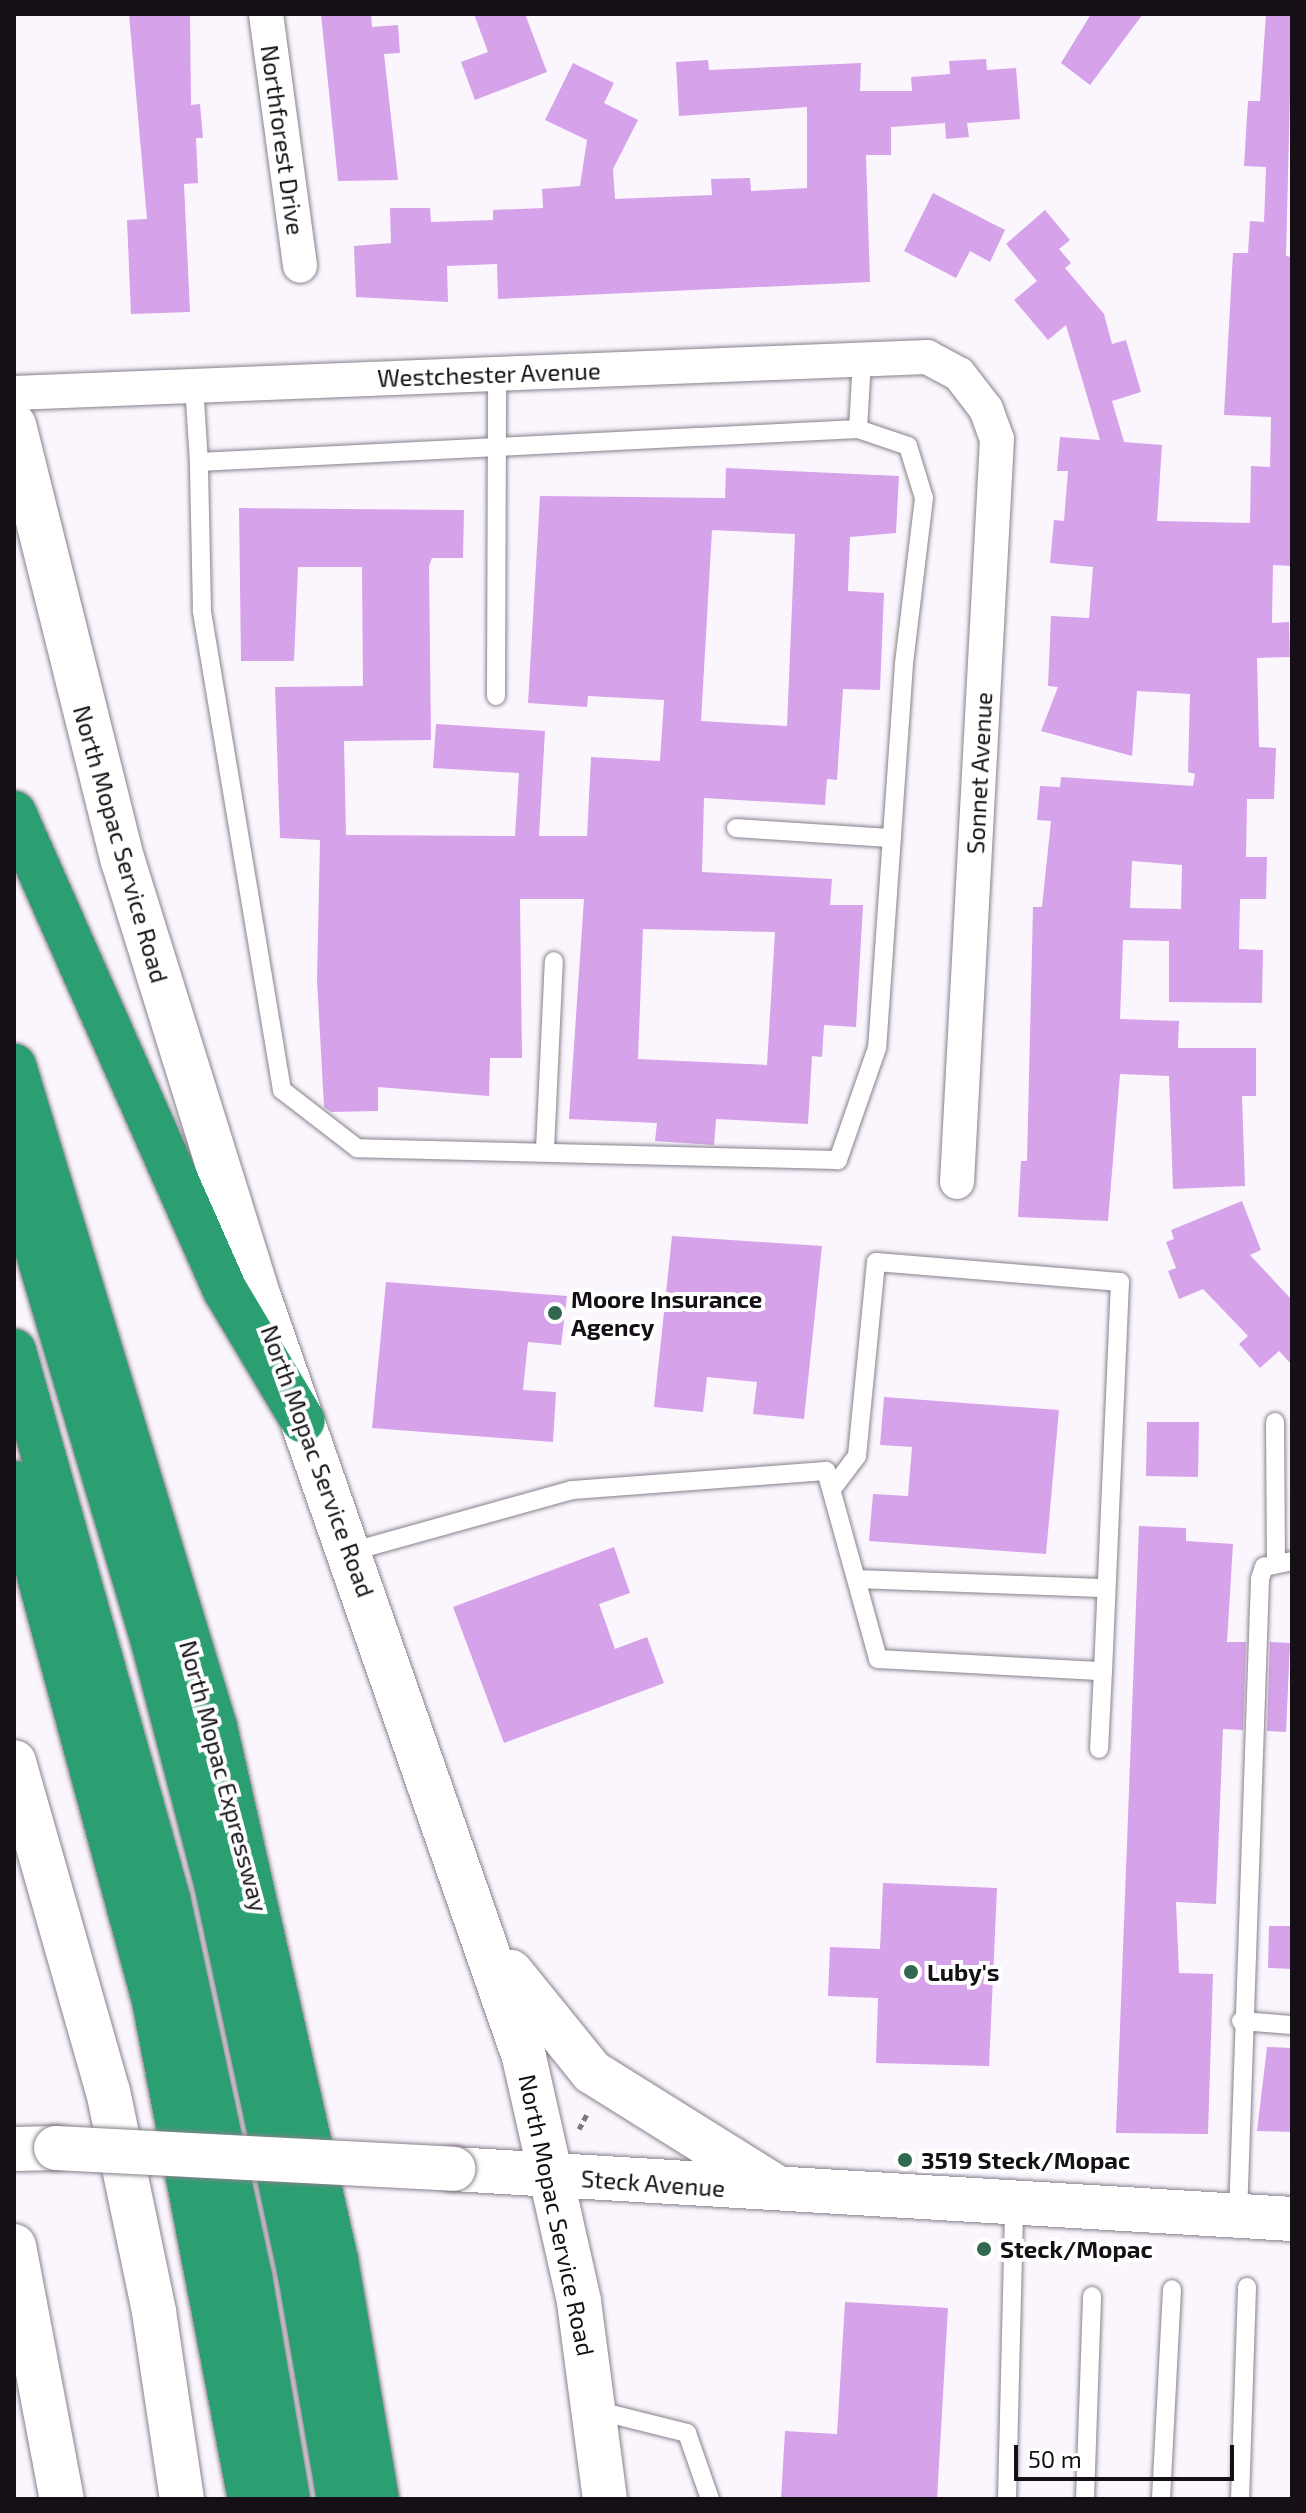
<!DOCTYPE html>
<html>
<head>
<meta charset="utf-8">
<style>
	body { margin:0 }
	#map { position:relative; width:1306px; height:2513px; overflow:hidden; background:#fbf6fe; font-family:"Exo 2",sans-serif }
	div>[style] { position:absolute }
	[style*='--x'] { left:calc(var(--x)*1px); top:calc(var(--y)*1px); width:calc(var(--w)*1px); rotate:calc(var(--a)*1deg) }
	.building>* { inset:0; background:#d6a2ea }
	.path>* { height:5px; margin-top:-2.5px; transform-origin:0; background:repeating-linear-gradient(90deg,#7d797f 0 6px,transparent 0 10px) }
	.roads { filter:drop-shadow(0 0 2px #89808c) drop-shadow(0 0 2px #89808c) }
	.lane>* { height:18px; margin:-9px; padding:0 9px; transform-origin:9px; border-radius:9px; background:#fff }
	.street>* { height:34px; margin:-17px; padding:0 17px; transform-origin:17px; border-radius:17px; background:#fff }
	.secondary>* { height:44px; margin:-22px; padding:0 22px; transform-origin:22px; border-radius:22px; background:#fff }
	.highway>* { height:44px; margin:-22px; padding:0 22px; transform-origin:22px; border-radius:22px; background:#2c9f72 }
	.bridges { filter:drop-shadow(0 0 2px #89808c) drop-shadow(0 0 2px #89808c) }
	.secondary-bridge>* { height:44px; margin:-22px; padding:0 22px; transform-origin:22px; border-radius:22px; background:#fff }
	.dots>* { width:22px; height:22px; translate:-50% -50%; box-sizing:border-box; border:4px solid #fff; border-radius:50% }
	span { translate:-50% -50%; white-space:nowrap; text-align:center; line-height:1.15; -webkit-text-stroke:8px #fff; paint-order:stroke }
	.street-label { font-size:24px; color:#141015 }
	.poi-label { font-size:24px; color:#141015; font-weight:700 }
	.left { translate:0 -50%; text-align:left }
	.frame { position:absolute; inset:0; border:16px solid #141015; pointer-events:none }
	.scale { position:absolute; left:1014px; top:2445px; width:220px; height:36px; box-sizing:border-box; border:4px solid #141015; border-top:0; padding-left:10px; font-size:24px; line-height:28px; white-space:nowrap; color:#141015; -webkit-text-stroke:6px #fff; paint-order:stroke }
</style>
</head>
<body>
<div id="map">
	<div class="building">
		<div style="clip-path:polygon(129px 14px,190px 14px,191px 105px,200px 104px,203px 138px,196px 138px,198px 183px,184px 184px,190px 312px,131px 314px,127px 220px,147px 219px)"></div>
		<div style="clip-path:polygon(321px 14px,371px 14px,372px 27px,398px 25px,400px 53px,384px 54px,398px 180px,338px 181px)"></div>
		<div style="clip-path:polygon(474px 14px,525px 14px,547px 72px,475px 100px,461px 62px,488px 52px)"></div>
		<div style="clip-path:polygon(1091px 14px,1143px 14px,1090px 85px,1061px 63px)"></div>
		<div style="clip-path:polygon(evenodd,1266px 14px,1292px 14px,1286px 256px,1292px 257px,1292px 566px,1273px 565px,1272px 623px,1289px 622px,1290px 657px,1257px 658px,1259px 747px,1276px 748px,1274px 799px,1247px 799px,1246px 857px,1267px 857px,1266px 899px,1240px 899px,1239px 949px,1263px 950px,1262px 1003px,1169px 1002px,1169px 941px,1123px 940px,1120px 1019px,1179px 1021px,1178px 1048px,1256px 1048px,1256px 1096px,1242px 1096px,1245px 1186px,1173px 1189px,1169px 1076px,1120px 1074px,1108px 1221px,1018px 1217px,1021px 1161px,1027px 1161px,1033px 907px,1042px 907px,1051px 821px,1037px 820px,1040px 786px,1060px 787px,1061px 777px,1193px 786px,1195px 774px,1188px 772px,1190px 694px,1137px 691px,1132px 756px,1041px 731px,1058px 687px,1048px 686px,1051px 616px,1089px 618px,1093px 567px,1050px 563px,1054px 520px,1064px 521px,1068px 471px,1057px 471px,1060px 437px,1100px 440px,1066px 325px,1048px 340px,1014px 300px,1037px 281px,1006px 244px,1045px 210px,1070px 240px,1059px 249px,1071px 263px,1065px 268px,1104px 314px,1112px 344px,1126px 340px,1141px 392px,1112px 401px,1124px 442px,1162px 445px,1157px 521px,1250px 523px,1251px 466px,1270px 467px,1271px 417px,1224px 415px,1233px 253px,1248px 253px,1250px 221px,1264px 222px,1266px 167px,1244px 166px,1248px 101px,1260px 101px,1266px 14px,1132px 861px,1182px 865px,1181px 909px,1130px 908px,1132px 861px)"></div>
		<div style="clip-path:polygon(986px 59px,987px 70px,1016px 68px,1020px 119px,967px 123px,969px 137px,946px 139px,945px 123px,891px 127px,891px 155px,866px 155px,870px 282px,498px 299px,497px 264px,447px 266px,448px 302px,356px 297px,354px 246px,391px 243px,390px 208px,430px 208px,431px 222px,493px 220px,493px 210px,543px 208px,542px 189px,580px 186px,587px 140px,545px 120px,573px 63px,614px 83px,604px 103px,638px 120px,613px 169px,615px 199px,712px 195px,711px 179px,750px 178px,751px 191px,807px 188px,807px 107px,679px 116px,676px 62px,708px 60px,709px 70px,861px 63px,860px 91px,912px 91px,911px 77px,950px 74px,949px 61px)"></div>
		<div style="clip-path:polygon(933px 193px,1005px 230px,990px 262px,970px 251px,956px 278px,904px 251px)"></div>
		<div style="clip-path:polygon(evenodd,726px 468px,899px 476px,896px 533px,850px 537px,848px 591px,884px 593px,880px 690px,843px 689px,837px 780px,827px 779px,825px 805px,704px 798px,702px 872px,832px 879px,830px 905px,863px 905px,856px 1027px,824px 1025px,822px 1057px,812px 1056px,808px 1124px,716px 1119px,714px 1145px,655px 1141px,657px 1123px,569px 1119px,584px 899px,520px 899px,522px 1058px,490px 1058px,489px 1096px,378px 1087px,378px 1111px,331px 1112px,324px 1107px,317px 980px,320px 840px,280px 838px,275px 687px,363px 686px,362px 567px,298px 567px,294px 661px,241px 661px,239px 508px,464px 510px,463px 558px,432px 558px,429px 566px,431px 740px,344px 741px,346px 835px,515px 836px,519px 773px,433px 768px,436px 724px,545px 731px,539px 836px,587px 836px,591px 757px,660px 761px,664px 700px,588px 696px,587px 707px,528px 703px,540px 496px,725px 498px,726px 468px,712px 530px,795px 534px,787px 726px,701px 721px,712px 530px,726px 468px,643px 929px,775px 932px,767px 1065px,638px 1059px,643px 929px)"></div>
		<div style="clip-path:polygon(1242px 1201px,1261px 1250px,1250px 1255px,1292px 1300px,1292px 1365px,1279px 1351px,1260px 1368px,1239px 1344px,1248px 1336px,1203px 1289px,1179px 1299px,1168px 1271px,1176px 1268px,1166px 1242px,1174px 1239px,1171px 1230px)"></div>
		<div style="clip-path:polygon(672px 1236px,822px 1246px,804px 1419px,753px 1414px,757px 1382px,707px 1377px,703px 1412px,654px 1407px)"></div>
		<div style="clip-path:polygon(386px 1282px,567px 1296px,561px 1345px,528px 1342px,523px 1390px,556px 1392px,553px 1442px,372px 1428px)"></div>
		<div style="clip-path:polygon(884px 1397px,1059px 1410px,1046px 1554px,869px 1541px,873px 1494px,908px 1496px,912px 1447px,880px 1445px)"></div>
		<div style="clip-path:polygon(1147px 1422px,1199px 1422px,1198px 1477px,1146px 1476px)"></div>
		<div style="clip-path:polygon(1139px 1526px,1186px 1528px,1186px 1541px,1233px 1544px,1227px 1642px,1246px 1642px,1243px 1730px,1223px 1729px,1216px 1904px,1176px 1902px,1179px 1973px,1213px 1974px,1208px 2134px,1116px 2133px)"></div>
		<div style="clip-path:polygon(614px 1547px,630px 1593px,599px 1604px,615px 1649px,647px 1637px,664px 1683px,504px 1743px,453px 1607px)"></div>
		<div style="clip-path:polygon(1270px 1642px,1290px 1643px,1286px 1732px,1267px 1731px)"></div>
		<div style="clip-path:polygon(883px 1883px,997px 1888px,989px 2066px,876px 2063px,878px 1998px,828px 1996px,830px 1947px,880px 1949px)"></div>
		<div style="clip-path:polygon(1269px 1926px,1292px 1926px,1292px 1969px,1268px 1968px)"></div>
		<div style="clip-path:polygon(1267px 2047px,1292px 2048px,1292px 2132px,1257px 2131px)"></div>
		<div style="clip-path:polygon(845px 2302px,948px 2308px,937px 2499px,781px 2499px,785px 2431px,837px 2434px)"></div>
	</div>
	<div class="path">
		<div style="--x:579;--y:2129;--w:19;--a:-62"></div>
	</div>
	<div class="roads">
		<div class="lane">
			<div style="--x:194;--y:385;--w:77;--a:86.3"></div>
			<div style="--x:199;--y:462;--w:660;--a:-2.87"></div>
			<div style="--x:858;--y:429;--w:53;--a:18.8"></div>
			<div style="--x:908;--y:446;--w:54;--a:72.9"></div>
			<div style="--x:924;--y:498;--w:167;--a:96.9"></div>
			<div style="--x:904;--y:664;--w:385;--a:94"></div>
			<div style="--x:877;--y:1048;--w:119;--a:109.2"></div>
			<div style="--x:838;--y:1160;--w:481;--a:-178.6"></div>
			<div style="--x:357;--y:1148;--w:95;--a:-142.3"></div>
			<div style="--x:282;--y:1090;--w:486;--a:-99.5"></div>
			<div style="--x:202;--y:611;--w:149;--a:-91.2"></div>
			<div style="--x:858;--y:429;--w:70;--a:-86.7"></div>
			<div style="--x:496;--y:696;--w:323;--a:-89.8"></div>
			<div style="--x:736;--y:828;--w:156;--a:3.7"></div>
			<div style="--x:545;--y:1149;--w:188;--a:-87.3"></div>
			<div style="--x:1275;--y:1422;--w:140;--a:89.6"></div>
			<div style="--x:832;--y:1489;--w:41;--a:-52.9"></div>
			<div style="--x:857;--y:1456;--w:195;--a:-84.4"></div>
			<div style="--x:876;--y:1262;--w:245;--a:4.7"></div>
			<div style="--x:1120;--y:1282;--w:389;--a:92.5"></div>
			<div style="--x:350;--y:1552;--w:230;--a:-15.6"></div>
			<div style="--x:572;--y:1490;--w:255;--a:-4.3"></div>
			<div style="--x:826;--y:1471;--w:195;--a:74.5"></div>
			<div style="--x:878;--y:1659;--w:225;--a:3.1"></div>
			<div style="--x:1103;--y:1671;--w:78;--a:92.9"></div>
			<div style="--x:858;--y:1579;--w:248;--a:2.1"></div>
			<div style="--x:1241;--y:2021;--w:51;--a:4.5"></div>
			<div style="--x:1238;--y:2216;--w:637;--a:-88.02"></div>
			<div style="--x:1260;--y:1579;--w:13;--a:-72"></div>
			<div style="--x:1264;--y:1567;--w:29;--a:-12"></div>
			<div style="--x:595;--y:2410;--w:95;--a:14"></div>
			<div style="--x:687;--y:2433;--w:70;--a:70.8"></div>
			<div style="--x:1007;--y:2499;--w:295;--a:-88.6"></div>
			<div style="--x:1085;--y:2499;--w:203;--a:-88"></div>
			<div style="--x:1161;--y:2499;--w:210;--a:-87"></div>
			<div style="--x:1240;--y:2499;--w:212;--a:-88.1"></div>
		</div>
		<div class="street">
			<div style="--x:266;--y:14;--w:254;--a:82.3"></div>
			<div style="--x:14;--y:393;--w:914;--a:-2.26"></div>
			<div style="--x:927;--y:357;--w:36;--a:28"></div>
			<div style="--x:959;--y:374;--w:44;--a:52.4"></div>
			<div style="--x:986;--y:409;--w:32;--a:70"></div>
			<div style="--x:997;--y:439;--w:744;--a:93.08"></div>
		</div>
		<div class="secondary">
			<div style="--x:14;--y:425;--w:449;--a:76"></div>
			<div style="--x:123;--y:861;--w:460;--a:72.7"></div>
			<div style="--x:260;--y:1300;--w:802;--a:70.77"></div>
			<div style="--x:524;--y:2057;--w:251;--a:77.3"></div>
			<div style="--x:579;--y:2302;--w:199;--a:82.5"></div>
			<div style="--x:14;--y:1762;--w:342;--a:74.1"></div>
			<div style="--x:108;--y:2091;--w:226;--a:78.2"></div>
			<div style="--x:154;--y:2312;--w:189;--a:81.5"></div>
			<div style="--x:511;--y:1972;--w:129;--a:51"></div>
			<div style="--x:592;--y:2072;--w:217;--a:32"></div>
			<div style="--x:14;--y:2149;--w:42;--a:-1.4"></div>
			<div style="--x:453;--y:2169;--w:840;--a:3.41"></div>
			<div style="--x:14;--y:2246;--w:258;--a:79.3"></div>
		</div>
		<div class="highway">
			<div style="--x:14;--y:813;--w:522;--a:66.14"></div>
			<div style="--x:225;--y:1290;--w:152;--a:59.2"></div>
			<div style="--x:14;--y:1066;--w:691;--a:73.09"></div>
			<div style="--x:215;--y:1727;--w:547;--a:77.21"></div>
			<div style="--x:336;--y:2260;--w:242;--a:80.3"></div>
			<div style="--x:14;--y:1172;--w:493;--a:73.5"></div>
			<div style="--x:154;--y:1645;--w:250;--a:75.4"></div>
			<div style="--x:217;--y:1887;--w:396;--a:77.9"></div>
			<div style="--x:300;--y:2274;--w:228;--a:80.2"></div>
			<div style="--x:14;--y:1351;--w:568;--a:74.28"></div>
			<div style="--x:168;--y:1898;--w:388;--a:77.8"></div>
			<div style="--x:250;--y:2277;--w:225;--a:80.3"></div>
			<div style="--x:14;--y:1483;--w:536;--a:74.85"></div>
			<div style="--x:154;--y:2000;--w:508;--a:79.11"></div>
		</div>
	</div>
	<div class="bridges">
		<div class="secondary-bridge">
			<div style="--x:56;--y:2148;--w:398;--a:3"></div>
		</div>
	</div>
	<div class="dots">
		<div style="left:555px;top:1313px;background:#31684f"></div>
		<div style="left:911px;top:1972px;background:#31684f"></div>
		<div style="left:905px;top:2160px;background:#31684f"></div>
		<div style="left:984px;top:2249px;background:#31684f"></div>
	</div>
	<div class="street-label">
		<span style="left:283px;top:140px;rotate:82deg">Northforest Drive</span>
		<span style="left:489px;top:374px;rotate:-2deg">Westchester Avenue</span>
		<span style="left:979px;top:773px;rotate:-87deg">Sonnet Avenue</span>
		<span style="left:121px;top:844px;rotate:74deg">North Mopac Service Road</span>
		<span style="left:318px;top:1461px;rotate:70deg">North Mopac Service Road</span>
		<span style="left:224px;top:1776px;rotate:75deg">North Mopac Expressway</span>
		<span style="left:653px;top:2183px;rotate:4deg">Steck Avenue</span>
		<span style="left:557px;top:2215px;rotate:78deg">North Mopac Service Road</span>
	</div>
	<div class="poi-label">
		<span class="left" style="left:571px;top:1313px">Moore Insurance<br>Agency</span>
		<span class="left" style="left:927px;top:1972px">Luby's</span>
		<span class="left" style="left:921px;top:2160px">3519 Steck/Mopac</span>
		<span class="left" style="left:1000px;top:2249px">Steck/Mopac</span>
	</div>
	<div class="frame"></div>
	<div class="scale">50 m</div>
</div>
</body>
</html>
